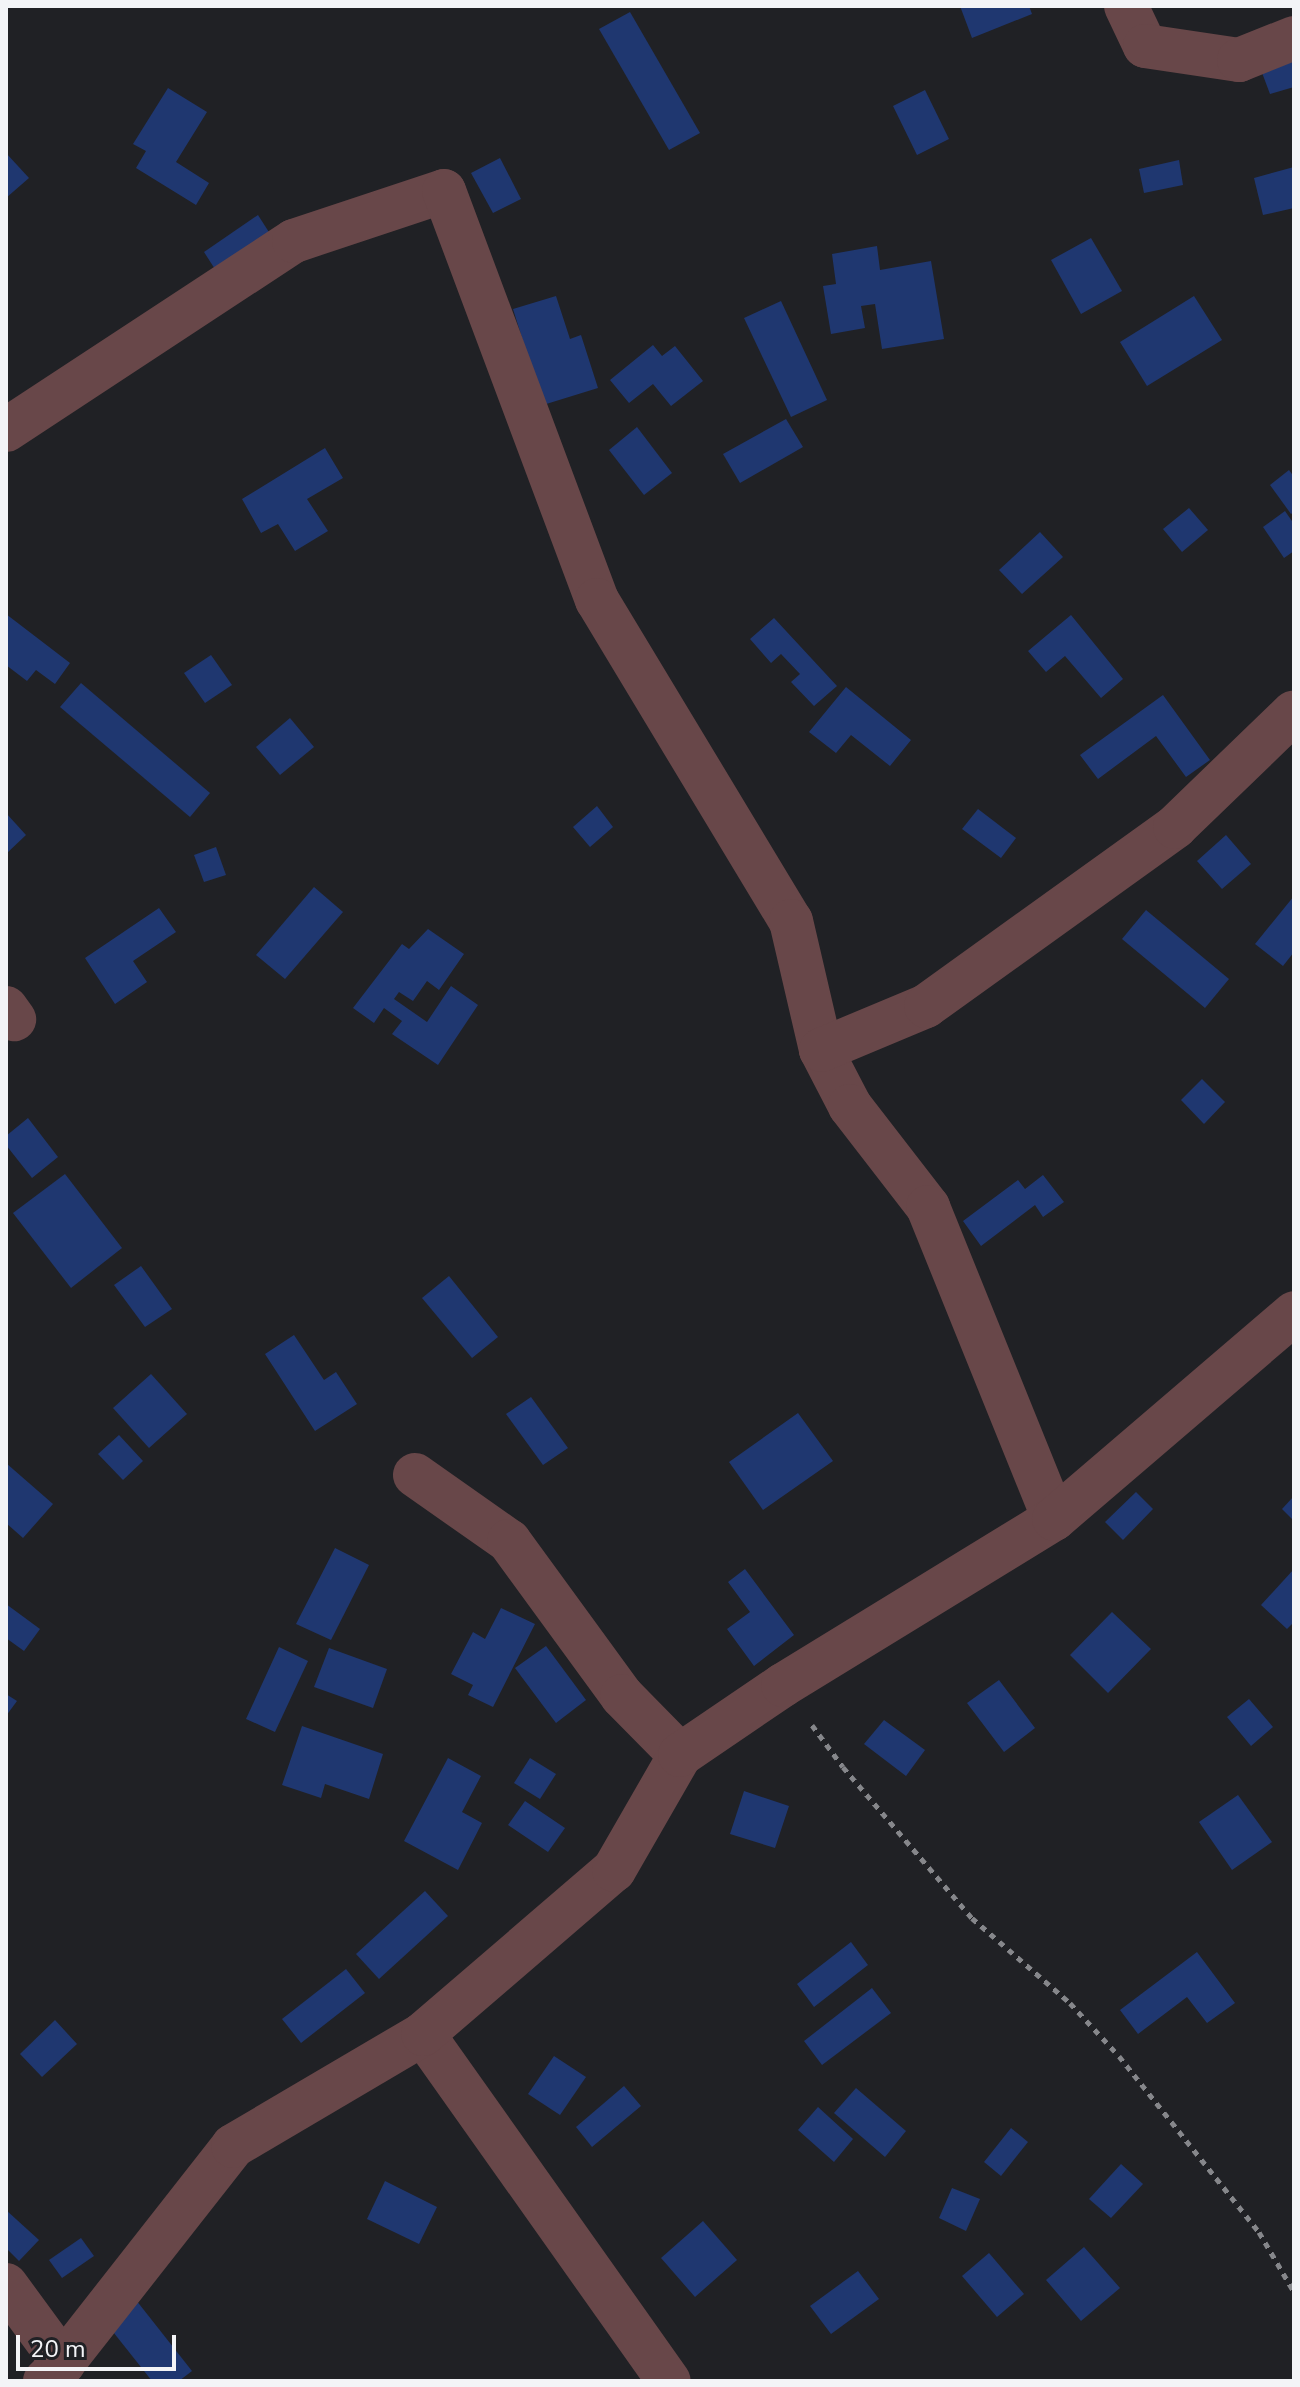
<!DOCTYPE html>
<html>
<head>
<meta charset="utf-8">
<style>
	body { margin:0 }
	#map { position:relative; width:1300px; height:2387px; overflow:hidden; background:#202125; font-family:"Nunito Sans",sans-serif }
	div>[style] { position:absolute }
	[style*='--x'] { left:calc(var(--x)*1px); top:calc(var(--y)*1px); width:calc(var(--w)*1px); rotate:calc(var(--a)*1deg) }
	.building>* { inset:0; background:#1f3770 }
	.path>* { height:5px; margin-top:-2.5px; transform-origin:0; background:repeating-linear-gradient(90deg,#86878b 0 6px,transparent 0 12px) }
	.minor>* { height:44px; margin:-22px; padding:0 22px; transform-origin:22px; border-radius:22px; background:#684749 }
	span { translate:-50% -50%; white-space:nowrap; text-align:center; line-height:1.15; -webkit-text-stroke:8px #202125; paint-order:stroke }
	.frame { position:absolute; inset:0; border:8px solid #f3f4f7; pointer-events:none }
	.scale { position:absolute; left:16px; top:2335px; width:160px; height:36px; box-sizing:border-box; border:4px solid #f3f4f7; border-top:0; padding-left:10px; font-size:24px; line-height:28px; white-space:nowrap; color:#f3f4f7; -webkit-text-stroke:6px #202125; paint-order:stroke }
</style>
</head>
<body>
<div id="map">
	<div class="building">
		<div style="clip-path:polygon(960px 6px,1029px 6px,1032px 14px,972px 38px)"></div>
		<div style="clip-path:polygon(630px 12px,700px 133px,669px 150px,599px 29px)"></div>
		<div style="clip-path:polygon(1294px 51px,1294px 87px,1270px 94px,1258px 62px)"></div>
		<div style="clip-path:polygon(168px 88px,207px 112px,176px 162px,209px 183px,196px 205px,136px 168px,146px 151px,133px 144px)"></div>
		<div style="clip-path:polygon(925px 90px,949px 139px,917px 155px,893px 106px)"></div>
		<div style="clip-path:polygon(6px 153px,29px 178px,6px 198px)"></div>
		<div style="clip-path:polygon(500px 158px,521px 199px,493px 213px,471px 173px)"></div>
		<div style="clip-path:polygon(1179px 160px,1183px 185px,1144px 193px,1139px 169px)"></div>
		<div style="clip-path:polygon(1294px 167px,1294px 208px,1263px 215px,1254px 178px)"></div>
		<div style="clip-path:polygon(258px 215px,274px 240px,220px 277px,204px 252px)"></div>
		<div style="clip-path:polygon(1091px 238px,1122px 291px,1081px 314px,1051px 260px)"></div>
		<div style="clip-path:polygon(877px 246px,880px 270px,931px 261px,944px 339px,882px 349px,875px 304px,861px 306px,865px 328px,831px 334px,823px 286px,836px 284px,832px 254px)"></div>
		<div style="clip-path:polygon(556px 296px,570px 339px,581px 335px,598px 388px,543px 405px,513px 309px)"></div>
		<div style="clip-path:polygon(1194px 296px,1222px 340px,1147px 386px,1120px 342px)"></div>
		<div style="clip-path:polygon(781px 301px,827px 400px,791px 417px,744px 318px)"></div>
		<div style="clip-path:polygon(653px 345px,662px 356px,675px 346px,703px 381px,671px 406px,653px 384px,629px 403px,610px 380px)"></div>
		<div style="clip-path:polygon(786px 419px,803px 447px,740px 483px,723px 454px)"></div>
		<div style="clip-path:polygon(637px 427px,672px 473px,644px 495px,609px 450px)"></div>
		<div style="clip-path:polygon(325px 448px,343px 478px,307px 499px,328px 531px,295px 551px,278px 524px,261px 533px,242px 499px)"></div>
		<div style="clip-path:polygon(1289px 470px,1294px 477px,1294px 512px,1291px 514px,1270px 485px)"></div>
		<div style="clip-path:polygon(1189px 508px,1208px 530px,1182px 552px,1163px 529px)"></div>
		<div style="clip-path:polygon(1285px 511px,1294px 524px,1294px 551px,1284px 558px,1263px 527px)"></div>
		<div style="clip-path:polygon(1040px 532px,1063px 557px,1022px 594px,999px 570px)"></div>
		<div style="clip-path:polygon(6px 614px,70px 663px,55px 684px,36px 670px,27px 681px,6px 665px)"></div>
		<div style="clip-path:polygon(1071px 615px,1123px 679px,1101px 698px,1065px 656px,1046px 672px,1028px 651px)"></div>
		<div style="clip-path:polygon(774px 618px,837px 686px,814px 706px,791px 682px,800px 674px,781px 654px,771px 663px,750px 639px)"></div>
		<div style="clip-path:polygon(211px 655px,232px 685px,205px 703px,184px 673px)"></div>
		<div style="clip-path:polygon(81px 683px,210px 793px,190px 817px,60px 707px)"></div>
		<div style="clip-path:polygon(846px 687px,911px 740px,890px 766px,851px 735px,836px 753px,809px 732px)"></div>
		<div style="clip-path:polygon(1163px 695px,1210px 760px,1186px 777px,1156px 736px,1098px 779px,1080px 755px)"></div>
		<div style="clip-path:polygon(290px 718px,314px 747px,280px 775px,256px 747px)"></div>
		<div style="clip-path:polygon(597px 806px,613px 827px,590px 847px,573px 827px)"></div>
		<div style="clip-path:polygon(978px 809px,1016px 838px,1001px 858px,962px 829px)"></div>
		<div style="clip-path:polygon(6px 813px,26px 835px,6px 854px)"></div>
		<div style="clip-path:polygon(1226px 835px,1251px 864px,1222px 889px,1197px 861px)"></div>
		<div style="clip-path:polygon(216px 847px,226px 875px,204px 882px,194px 855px)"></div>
		<div style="clip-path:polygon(314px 887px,343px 912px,285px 979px,256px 955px)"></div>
		<div style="clip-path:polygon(1294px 896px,1294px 952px,1283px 966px,1255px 944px)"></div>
		<div style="clip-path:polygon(159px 908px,176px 932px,133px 961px,147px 982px,115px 1004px,85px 958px)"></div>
		<div style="clip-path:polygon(1146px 910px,1229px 979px,1205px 1008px,1122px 939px)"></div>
		<div style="clip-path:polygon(428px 929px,464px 954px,439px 990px,427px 981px,413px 1001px,399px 992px,394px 999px,427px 1022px,451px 986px,478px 1005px,438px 1065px,392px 1034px,402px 1021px,384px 1008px,374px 1023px,353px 1008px,402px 944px,409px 949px)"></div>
		<div style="clip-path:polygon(1202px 1079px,1225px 1102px,1204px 1124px,1181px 1100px)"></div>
		<div style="clip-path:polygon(28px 1118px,58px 1157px,32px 1178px,6px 1145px,6px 1136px)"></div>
		<div style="clip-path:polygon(65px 1174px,122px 1248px,71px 1288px,13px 1213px)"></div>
		<div style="clip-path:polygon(1043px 1175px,1064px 1202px,1043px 1217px,1035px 1205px,981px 1246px,963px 1221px,1018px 1180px,1025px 1189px)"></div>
		<div style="clip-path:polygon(141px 1266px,172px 1309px,145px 1327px,114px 1285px)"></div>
		<div style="clip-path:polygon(449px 1276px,498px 1337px,472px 1358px,422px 1298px)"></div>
		<div style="clip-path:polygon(294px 1335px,324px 1380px,336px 1372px,357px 1404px,315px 1431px,265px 1354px)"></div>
		<div style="clip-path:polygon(151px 1374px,187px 1414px,149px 1448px,113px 1408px)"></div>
		<div style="clip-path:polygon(531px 1397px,568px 1448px,543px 1465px,506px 1414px)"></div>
		<div style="clip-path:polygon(798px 1413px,833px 1461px,763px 1510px,729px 1462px)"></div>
		<div style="clip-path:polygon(119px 1435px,143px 1461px,123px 1480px,98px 1454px)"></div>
		<div style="clip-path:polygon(6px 1463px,53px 1504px,23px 1538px,6px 1523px)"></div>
		<div style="clip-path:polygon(1136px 1492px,1153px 1509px,1123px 1540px,1105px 1522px)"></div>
		<div style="clip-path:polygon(1294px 1496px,1294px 1521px,1282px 1509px)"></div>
		<div style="clip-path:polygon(335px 1548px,369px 1565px,331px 1640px,296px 1624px)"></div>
		<div style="clip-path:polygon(745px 1569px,794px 1635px,754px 1666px,727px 1629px,750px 1612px,728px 1582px)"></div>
		<div style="clip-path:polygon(1294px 1569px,1294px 1622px,1287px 1629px,1261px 1605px)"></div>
		<div style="clip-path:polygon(6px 1604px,40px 1629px,24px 1651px,6px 1638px)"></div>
		<div style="clip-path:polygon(501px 1608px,535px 1624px,493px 1707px,468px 1695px,473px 1685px,451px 1674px,473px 1632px,485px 1639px)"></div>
		<div style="clip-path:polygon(1112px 1612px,1151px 1649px,1108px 1693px,1070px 1655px)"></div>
		<div style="clip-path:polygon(546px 1646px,586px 1700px,556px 1723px,515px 1668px)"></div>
		<div style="clip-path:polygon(279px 1647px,308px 1661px,275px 1732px,246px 1719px)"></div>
		<div style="clip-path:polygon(329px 1648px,387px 1669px,373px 1708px,314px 1687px)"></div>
		<div style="clip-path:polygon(999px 1680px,1035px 1728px,1004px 1752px,967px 1703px)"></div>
		<div style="clip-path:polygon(6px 1694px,17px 1701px,6px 1716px)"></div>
		<div style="clip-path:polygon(1249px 1699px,1273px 1727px,1251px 1746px,1227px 1717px)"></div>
		<div style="clip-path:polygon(884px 1720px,925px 1750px,906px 1776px,864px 1744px)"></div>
		<div style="clip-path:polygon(302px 1726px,383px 1754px,369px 1799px,325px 1784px,321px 1798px,282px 1785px)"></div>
		<div style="clip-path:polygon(448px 1758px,481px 1776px,462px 1812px,482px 1823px,458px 1870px,404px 1841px)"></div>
		<div style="clip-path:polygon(530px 1758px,556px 1774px,540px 1799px,514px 1783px)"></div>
		<div style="clip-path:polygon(744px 1791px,789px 1806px,775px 1848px,730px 1834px)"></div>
		<div style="clip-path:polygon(1238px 1795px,1272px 1842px,1232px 1870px,1199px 1822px)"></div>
		<div style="clip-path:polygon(525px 1801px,565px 1828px,548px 1852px,508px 1825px)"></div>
		<div style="clip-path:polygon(425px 1891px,448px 1916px,379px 1979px,356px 1954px)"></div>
		<div style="clip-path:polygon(851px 1942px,868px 1965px,814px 2007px,797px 1984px)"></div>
		<div style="clip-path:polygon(1197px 1952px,1235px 2003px,1207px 2023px,1187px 1997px,1138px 2034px,1120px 2010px)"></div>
		<div style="clip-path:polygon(346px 1969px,365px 1993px,301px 2043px,282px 2019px)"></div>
		<div style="clip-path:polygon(872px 1988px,891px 2013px,822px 2065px,804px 2041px)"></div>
		<div style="clip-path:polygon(55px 2020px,77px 2044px,42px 2077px,20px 2054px)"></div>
		<div style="clip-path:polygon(554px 2056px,586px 2077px,560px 2115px,528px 2094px)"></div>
		<div style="clip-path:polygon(624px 2086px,641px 2106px,592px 2147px,576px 2127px)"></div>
		<div style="clip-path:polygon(856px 2088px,906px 2131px,885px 2157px,834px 2113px)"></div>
		<div style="clip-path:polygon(818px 2107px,853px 2139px,834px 2162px,798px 2130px)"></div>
		<div style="clip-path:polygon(1011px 2128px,1028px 2142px,1001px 2176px,984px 2162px)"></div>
		<div style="clip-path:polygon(1121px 2164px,1143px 2184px,1111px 2218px,1089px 2199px)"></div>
		<div style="clip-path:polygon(385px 2181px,437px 2207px,419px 2244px,367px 2219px)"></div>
		<div style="clip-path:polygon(952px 2188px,980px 2199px,966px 2231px,939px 2218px)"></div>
		<div style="clip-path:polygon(6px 2210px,39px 2240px,19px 2261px,6px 2248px)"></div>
		<div style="clip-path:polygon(703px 2221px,737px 2260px,695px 2297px,661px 2258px)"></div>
		<div style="clip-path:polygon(81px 2238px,94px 2256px,62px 2278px,49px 2260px)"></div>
		<div style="clip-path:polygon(1084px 2247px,1120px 2288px,1081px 2321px,1046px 2280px)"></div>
		<div style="clip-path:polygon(989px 2253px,1024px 2294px,997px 2317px,962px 2276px)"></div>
		<div style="clip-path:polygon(858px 2271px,879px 2299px,831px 2334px,810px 2306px)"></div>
		<div style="clip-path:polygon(136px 2300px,192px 2371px,179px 2381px,152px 2381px,106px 2323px)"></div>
	</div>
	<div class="path">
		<div style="--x:812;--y:1725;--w:52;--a:53.6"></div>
		<div style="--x:843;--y:1767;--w:199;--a:49.5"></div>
		<div style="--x:972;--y:1918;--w:130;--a:40.9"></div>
		<div style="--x:1070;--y:2003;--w:72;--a:47.2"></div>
		<div style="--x:1119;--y:2056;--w:225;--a:51.5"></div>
		<div style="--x:1259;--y:2232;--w:69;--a:59.7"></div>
	</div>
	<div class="minor">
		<div style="--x:1126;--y:6;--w:44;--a:64.6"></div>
		<div style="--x:1145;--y:46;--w:95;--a:8.5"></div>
		<div style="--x:1239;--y:60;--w:59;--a:-21.8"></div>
		<div style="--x:6;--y:430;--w:344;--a:-33.3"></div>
		<div style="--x:294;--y:241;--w:158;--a:-18.4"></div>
		<div style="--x:444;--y:191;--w:437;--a:69.5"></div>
		<div style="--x:597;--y:600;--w:375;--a:58.9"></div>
		<div style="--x:791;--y:921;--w:132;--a:76.9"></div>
		<div style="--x:821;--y:1050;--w:63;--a:62.6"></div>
		<div style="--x:850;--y:1106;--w:128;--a:52.3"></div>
		<div style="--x:928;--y:1207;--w:336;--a:68"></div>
		<div style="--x:6;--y:1008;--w:14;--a:54"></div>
		<div style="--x:821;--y:1050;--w:114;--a:-22.7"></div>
		<div style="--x:926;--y:1006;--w:307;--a:-35.7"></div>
		<div style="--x:1175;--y:827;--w:165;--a:-44"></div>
		<div style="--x:415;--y:1475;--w:115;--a:35.1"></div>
		<div style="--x:509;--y:1541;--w:192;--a:53.9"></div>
		<div style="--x:622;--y:1696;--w:83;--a:45.5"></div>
		<div style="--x:423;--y:2034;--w:425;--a:54.7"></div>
		<div style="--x:6;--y:2285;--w:97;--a:53.8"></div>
		<div style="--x:45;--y:2381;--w:25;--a:-45"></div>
		<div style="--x:63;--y:2363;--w:276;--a:-51.9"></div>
		<div style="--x:233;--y:2146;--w:221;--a:-30.5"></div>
		<div style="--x:423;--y:2034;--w:252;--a:-40.7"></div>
		<div style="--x:614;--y:1870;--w:133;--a:-60.1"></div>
		<div style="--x:680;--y:1755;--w:125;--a:-34.2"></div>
		<div style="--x:783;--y:1685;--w:318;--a:-31.5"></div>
		<div style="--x:1054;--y:1519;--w:316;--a:-40.6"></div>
	</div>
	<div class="frame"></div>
	<div class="scale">20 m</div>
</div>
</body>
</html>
